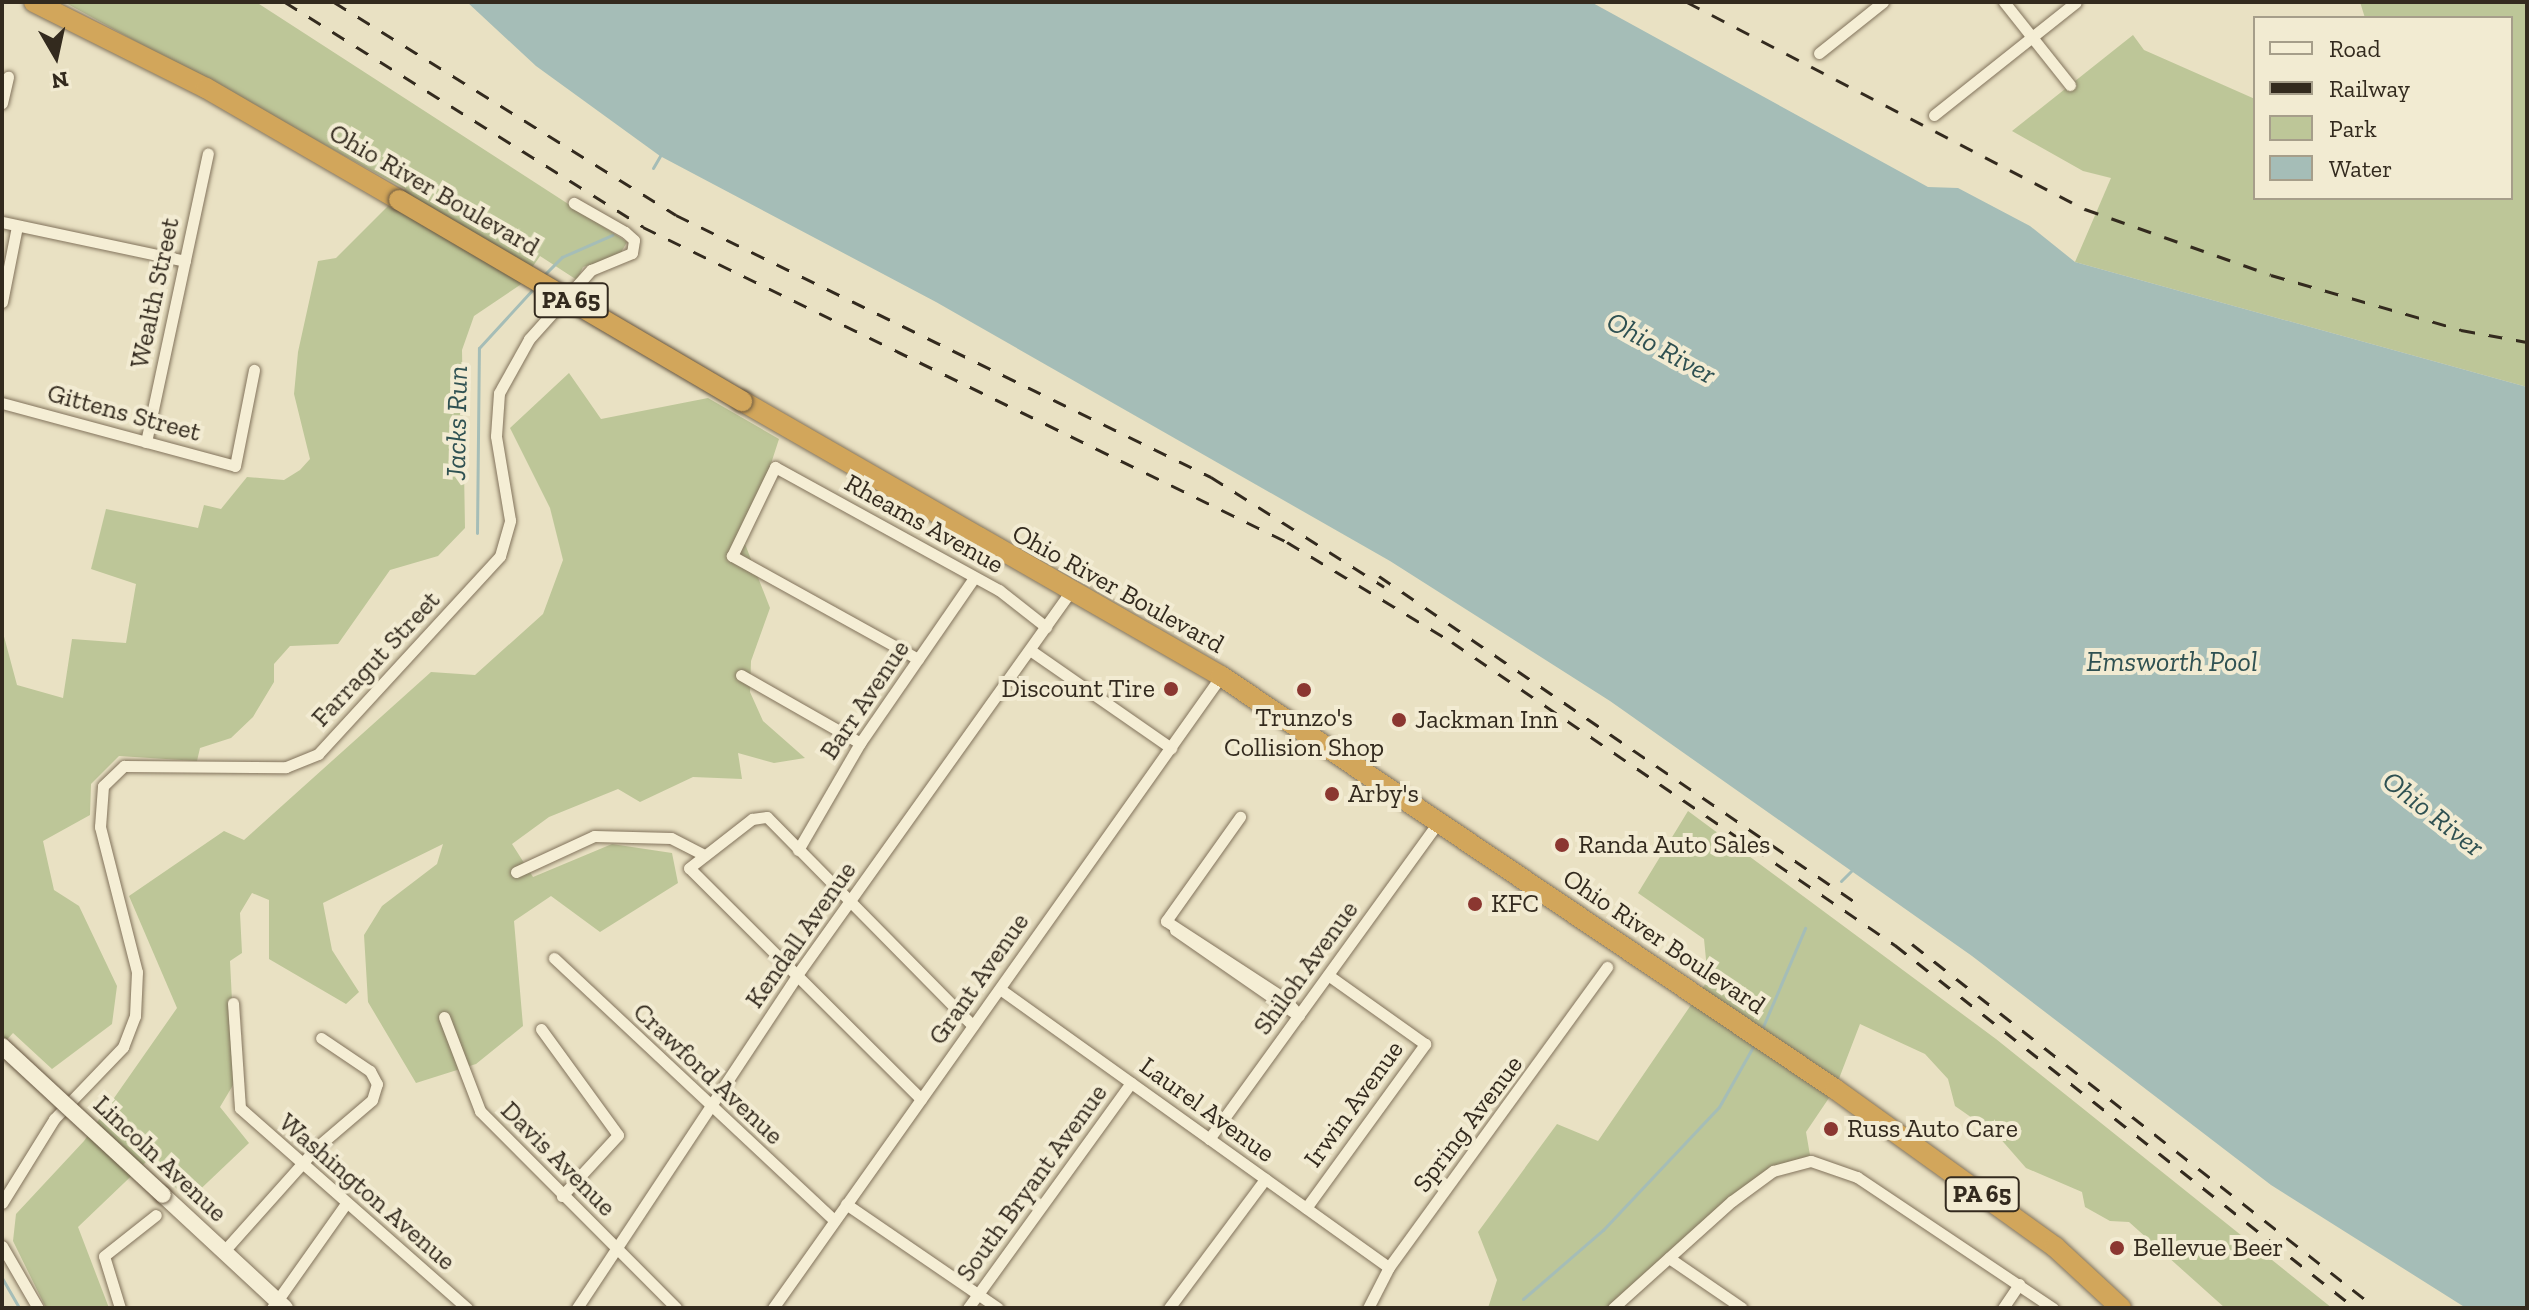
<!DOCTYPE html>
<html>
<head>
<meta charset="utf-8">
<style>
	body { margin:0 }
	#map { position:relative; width:2529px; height:1310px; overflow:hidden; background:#e9e1c3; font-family:"Zilla Slab",serif }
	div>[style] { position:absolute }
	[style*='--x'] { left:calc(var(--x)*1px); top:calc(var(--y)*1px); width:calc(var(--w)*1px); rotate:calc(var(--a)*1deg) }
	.green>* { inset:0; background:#bdc698 }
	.water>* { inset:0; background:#a5bdb7 }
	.stream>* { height:3px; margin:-1.5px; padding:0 1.5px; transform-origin:1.5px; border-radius:1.5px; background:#a5bdb7 }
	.roads { filter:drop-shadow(0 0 2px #82735c) drop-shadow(0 0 2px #82735c) }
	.street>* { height:11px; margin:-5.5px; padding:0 5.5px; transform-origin:5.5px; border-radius:5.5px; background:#f5eed5 }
	.secondary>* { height:16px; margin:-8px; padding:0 8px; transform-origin:8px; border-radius:8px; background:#f5eed5 }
	.highway>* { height:20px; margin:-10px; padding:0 10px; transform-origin:10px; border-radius:10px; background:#d2a65b }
	.rail>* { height:3px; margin-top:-1.5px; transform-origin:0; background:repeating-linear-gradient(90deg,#332a1e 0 14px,transparent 0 28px) }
	.bridges { filter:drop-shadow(0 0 2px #64543f) drop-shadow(0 0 2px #64543f) }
	.secondary-bridge>* { height:16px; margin:-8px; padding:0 8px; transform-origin:8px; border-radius:8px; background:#f5eed5 }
	.highway-bridge>* { height:20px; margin:-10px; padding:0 10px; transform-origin:10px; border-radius:10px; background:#d2a65b }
	.dots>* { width:22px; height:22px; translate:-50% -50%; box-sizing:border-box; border:4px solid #f2ebd2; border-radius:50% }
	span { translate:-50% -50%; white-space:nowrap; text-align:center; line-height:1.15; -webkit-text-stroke:8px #f2ebd2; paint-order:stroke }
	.shield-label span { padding:2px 6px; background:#f2ebd2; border:2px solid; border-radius:6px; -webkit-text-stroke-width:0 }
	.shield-label { font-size:24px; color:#332a1e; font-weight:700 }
	.street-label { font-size:26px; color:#332a1e }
	.poi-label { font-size:26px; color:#332a1e }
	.right { translate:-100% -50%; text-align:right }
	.left { translate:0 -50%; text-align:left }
	.water-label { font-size:28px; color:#2f5152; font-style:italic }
	.frame { position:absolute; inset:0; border:4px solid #332a1e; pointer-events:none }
	.legend { position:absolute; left:2253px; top:16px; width:260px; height:184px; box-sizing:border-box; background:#f2ebd2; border:2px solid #a69e8a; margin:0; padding:10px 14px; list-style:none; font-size:24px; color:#332a1e }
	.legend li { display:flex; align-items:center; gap:16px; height:40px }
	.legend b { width:40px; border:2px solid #a69e8a }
	.north { position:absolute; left:16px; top:16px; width:80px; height:80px; -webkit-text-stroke:6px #f2ebd2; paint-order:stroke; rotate:171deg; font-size:22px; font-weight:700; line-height:32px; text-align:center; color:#332a1e }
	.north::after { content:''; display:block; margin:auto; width:28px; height:36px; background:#332a1e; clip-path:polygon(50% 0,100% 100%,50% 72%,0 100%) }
</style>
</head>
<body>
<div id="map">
	<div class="green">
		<div style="clip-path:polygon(64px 2px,256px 2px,627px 242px,619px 256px,583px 267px,577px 280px,540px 256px,520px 285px,474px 316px,462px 350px,465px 528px,438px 556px,390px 570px,338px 644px,290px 646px,274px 664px,274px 682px,253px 717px,231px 738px,200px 748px,197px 761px,119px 756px,91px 784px,90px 815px,43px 841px,54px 890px,79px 906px,117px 986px,112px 1024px,52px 1069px,13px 1033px,2px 1045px,2px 629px,17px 685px,63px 698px,72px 639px,126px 643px,136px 584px,91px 569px,106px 509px,198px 528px,204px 505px,221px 509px,247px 477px,284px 480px,300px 470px,310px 459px,294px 394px,298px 352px,318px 261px,336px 258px,405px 189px)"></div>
		<div style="clip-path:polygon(2360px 2px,2527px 2px,2527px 387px,2075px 262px,2111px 178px,2083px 171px,2012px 131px,2133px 35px,2144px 50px,2255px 99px,2255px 198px,2511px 198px,2511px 18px,2365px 18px)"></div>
		<div style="clip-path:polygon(569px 373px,601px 419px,708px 398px,779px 439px,745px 544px,770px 608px,751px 661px,750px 692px,763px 721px,805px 758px,774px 763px,738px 753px,742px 779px,693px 777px,640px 802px,618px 789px,549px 817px,512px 844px,533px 877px,612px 844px,672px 853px,678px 883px,600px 932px,551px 896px,514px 921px,523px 1026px,476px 1064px,416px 1083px,368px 1002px,364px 935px,382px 906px,437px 864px,443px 844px,323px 903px,332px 950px,359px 992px,346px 1004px,269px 959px,269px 900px,252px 893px,240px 913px,242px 953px,230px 961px,236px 1080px,220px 1107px,249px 1143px,189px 1200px,147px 1161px,78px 1227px,109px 1308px,46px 1308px,13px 1241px,16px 1214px,84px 1141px,177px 1008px,129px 896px,224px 831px,244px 840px,431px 672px,475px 675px,543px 614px,563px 560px,550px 508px,510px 428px)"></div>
		<div style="clip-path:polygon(1688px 811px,1996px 1039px,2332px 1308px,2225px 1308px,2129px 1222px,2110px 1221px,2085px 1207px,2082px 1192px,2026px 1168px,1998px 1136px,1955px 1106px,1948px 1079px,1925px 1054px,1860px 1024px,1835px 1089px,1806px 1132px,1811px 1161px,1773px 1171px,1613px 1308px,1488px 1308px,1497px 1280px,1478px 1232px,1557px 1124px,1598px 1141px,1708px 980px,1704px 939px,1638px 893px)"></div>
	</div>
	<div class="water">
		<div style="clip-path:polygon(467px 2px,1591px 2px,1928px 187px,1958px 188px,2030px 226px,2075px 262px,2527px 387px,2527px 1308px,2466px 1308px,2271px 1185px,1972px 956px,1610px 701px,1390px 561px,936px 302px,660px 156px,536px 66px)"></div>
	</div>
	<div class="stream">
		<div style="--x:653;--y:168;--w:16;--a:-60"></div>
		<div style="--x:543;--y:276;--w:27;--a:-45"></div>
		<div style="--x:562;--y:257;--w:55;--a:-23.7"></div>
		<div style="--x:477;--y:533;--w:185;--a:-89.4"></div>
		<div style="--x:479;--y:348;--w:81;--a:-47.5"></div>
		<div style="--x:1841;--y:881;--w:16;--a:-45"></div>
		<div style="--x:1762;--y:1029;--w:110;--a:-66.9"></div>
		<div style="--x:2;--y:1278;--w:34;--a:60"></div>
		<div style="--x:1523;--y:1299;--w:106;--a:-40.8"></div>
		<div style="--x:1603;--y:1230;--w:169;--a:-46.7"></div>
		<div style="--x:1719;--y:1107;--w:73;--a:-60.6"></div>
	</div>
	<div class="roads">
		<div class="street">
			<div style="--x:2004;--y:2;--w:106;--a:51.5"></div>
			<div style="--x:1819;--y:53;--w:82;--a:-38.6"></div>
			<div style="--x:2;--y:103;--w:27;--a:-77"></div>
			<div style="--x:1934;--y:115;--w:181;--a:-38.5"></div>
			<div style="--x:2;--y:222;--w:187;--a:12"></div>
			<div style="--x:2;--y:302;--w:77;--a:-78.8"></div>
			<div style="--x:2;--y:403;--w:241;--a:15.1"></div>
			<div style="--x:235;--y:466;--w:98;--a:-78.8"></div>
			<div style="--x:146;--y:442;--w:295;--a:-77.9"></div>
			<div style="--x:1030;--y:650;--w:172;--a:34.8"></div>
			<div style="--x:918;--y:659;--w:213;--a:-151"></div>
			<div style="--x:732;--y:556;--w:99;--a:-64.2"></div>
			<div style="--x:775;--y:467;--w:256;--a:28.8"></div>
			<div style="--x:999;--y:590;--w:60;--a:38.2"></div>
			<div style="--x:741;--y:675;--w:137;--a:29.7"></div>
			<div style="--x:798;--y:850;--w:124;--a:-59.9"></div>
			<div style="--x:860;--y:743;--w:201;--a:-55.4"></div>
			<div style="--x:516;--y:872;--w:86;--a:-24.8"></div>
			<div style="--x:594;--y:836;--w:77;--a:1.5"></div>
			<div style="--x:671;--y:838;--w:37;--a:27"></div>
			<div style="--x:1166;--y:921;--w:141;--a:33.1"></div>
			<div style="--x:1284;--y:998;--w:23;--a:49"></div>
			<div style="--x:1166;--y:921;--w:128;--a:-54.6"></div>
			<div style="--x:1175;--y:930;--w:146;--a:34.7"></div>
			<div style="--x:554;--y:958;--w:383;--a:43.1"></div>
			<div style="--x:1000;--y:989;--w:478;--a:35.6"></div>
			<div style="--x:233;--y:1003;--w:105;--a:86.2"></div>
			<div style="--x:240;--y:1108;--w:303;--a:41.4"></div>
			<div style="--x:444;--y:1017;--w:101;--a:69"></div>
			<div style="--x:480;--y:1111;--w:278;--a:45.1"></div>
			<div style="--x:541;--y:1029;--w:131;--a:54"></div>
			<div style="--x:618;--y:1135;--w:83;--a:132.6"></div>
			<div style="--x:921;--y:1099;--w:327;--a:-135.1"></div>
			<div style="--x:689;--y:868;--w:80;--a:-37.9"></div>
			<div style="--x:752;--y:819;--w:15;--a:-8"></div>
			<div style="--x:767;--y:817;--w:293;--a:45.4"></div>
			<div style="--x:1209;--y:1139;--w:390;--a:-54.1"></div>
			<div style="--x:2;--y:1203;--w:99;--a:-58.2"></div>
			<div style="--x:54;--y:1119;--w:100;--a:-46.2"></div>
			<div style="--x:123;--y:1047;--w:33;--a:-69"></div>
			<div style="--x:135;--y:1016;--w:44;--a:-87.4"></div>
			<div style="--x:137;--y:972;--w:150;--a:-104.3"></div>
			<div style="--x:100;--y:827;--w:41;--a:-85.8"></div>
			<div style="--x:103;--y:786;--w:29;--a:-44"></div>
			<div style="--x:124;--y:766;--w:162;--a:0.4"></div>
			<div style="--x:286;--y:767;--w:35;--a:-22"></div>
			<div style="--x:318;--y:754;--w:269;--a:-47.4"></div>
			<div style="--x:500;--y:556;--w:37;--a:-74"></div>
			<div style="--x:510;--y:520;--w:85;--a:-99.5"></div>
			<div style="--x:496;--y:436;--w:43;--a:-86"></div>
			<div style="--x:499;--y:393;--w:62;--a:-60.9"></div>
			<div style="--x:529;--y:339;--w:93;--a:-48.1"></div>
			<div style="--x:591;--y:270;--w:44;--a:-22.5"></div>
			<div style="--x:632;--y:253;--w:13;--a:-81"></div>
			<div style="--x:634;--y:240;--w:12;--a:-138"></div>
			<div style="--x:625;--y:232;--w:59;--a:-150.4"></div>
			<div style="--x:846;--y:1204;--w:184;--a:34.4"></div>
			<div style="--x:1306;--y:1208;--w:203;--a:-54"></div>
			<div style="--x:1425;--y:1044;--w:119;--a:-144.6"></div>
			<div style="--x:2;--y:1246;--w:72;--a:59.9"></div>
			<div style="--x:224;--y:1251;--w:140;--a:-48.2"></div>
			<div style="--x:317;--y:1147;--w:72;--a:-40.5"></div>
			<div style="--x:372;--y:1100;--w:17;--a:-73"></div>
			<div style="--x:377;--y:1084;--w:15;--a:-118"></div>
			<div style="--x:370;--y:1071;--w:59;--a:-146"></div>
			<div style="--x:1669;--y:1258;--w:88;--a:34.4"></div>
			<div style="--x:120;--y:1308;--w:54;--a:-107.1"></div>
			<div style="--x:104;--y:1256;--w:66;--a:-38.3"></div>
			<div style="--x:272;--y:1308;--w:126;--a:-54.7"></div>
			<div style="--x:577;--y:1308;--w:399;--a:-56.5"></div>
			<div style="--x:797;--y:975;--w:469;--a:-54.5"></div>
			<div style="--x:773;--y:1308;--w:775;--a:-54.67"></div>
			<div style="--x:968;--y:1308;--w:278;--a:-54.1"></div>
			<div style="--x:1169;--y:1308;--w:161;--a:-53.3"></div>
			<div style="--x:1368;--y:1308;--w:46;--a:-62.9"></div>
			<div style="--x:1389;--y:1267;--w:371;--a:-54"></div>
			<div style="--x:1613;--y:1308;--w:160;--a:-42"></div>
			<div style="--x:1732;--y:1201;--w:51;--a:-36.2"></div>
			<div style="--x:1773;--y:1171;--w:39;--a:-15"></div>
			<div style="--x:1811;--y:1161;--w:49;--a:19.2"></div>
			<div style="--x:1857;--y:1177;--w:236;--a:33.8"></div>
			<div style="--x:2003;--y:1308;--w:29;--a:-56"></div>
		</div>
		<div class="secondary">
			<div style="--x:163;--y:1195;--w:166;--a:42.8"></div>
		</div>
		<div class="highway">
			<div style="--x:34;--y:2;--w:192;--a:26.6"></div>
			<div style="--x:206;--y:88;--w:223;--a:30.1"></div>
			<div style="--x:742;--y:401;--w:552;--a:29.86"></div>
			<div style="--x:1221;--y:676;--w:740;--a:33.93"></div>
			<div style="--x:1835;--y:1089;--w:271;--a:35.7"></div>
			<div style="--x:2055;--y:1247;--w:90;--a:42.7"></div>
		</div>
	</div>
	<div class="rail">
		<div style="--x:285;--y:2;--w:423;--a:32.1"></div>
		<div style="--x:643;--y:227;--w:717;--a:26.06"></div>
		<div style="--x:1287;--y:542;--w:193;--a:31.2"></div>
		<div style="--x:1452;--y:642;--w:537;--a:34.37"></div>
		<div style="--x:1895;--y:945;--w:586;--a:38.28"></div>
		<div style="--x:334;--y:2;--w:403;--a:31.9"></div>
		<div style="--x:676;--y:215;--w:596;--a:26.09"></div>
		<div style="--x:1211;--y:477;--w:205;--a:32.4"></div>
		<div style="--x:1687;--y:2;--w:449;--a:27.5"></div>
		<div style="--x:2085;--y:209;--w:197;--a:19.5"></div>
		<div style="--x:2271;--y:275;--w:198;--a:16.1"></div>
		<div style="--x:2461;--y:330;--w:67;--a:10.3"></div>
		<div style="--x:1379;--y:576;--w:584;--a:34.4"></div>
		<div style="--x:1912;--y:944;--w:590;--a:38.11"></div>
	</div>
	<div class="bridges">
		<div class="secondary-bridge">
			<div style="--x:2;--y:1046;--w:219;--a:42.8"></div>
		</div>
		<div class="highway-bridge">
			<div style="--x:399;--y:200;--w:398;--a:30.4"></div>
		</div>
	</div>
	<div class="dots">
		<div style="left:1171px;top:689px;background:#8b3731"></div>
		<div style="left:1304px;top:690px;background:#8b3731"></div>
		<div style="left:1399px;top:720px;background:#8b3731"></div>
		<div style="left:1332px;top:794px;background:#8b3731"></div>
		<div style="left:1562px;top:845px;background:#8b3731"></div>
		<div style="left:1475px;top:904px;background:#8b3731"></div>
		<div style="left:1831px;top:1129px;background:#8b3731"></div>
		<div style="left:2117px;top:1248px;background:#8b3731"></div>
	</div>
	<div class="shield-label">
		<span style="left:571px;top:300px">PA 65</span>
		<span style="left:1982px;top:1194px">PA 65</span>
	</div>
	<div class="street-label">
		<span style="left:434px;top:190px;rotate:30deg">Ohio River Boulevard</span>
		<span style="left:155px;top:293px;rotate:-78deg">Wealth Street</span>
		<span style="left:124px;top:413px;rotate:15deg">Gittens Street</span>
		<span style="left:924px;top:524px;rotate:29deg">Rheams Avenue</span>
		<span style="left:1118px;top:589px;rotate:29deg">Ohio River Boulevard</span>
		<span style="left:376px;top:659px;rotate:-47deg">Farragut Street</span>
		<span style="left:865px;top:700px;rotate:-56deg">Barr Avenue</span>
		<span style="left:801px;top:935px;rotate:-55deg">Kendall Avenue</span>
		<span style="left:1664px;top:942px;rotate:34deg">Ohio River Boulevard</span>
		<span style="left:1306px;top:968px;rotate:-54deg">Shiloh Avenue</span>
		<span style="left:979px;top:979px;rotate:-55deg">Grant Avenue</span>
		<span style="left:708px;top:1074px;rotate:43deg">Crawford Avenue</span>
		<span style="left:1354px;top:1104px;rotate:-54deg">Irwin Avenue</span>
		<span style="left:1207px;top:1110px;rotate:36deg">Laurel Avenue</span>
		<span style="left:1468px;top:1124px;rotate:-53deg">Spring Avenue</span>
		<span style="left:160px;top:1159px;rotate:43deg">Lincoln Avenue</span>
		<span style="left:558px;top:1159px;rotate:45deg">Davis Avenue</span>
		<span style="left:1032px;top:1183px;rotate:-54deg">South Bryant Avenue</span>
		<span style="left:367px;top:1192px;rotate:41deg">Washington Avenue</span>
	</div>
	<div class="poi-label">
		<span class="right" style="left:1155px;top:689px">Discount Tire</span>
		<span style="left:1304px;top:733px">Trunzo's<br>Collision Shop</span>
		<span class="left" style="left:1415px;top:720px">Jackman Inn</span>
		<span class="left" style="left:1348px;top:794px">Arby's</span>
		<span class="left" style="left:1578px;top:845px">Randa Auto Sales</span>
		<span class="left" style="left:1491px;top:904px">KFC</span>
		<span class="left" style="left:1847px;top:1129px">Russ Auto Care</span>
		<span class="left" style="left:2133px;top:1248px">Bellevue Beer</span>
	</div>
	<div class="water-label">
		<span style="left:1661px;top:348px;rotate:29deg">Ohio River</span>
		<span style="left:457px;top:423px;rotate:-89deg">Jacks Run</span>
		<span style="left:2172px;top:662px">Emsworth Pool</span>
		<span style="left:2433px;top:814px;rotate:38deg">Ohio River</span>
	</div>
	<div class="frame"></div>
	<ul class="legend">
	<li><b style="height:10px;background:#f5eed5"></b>Road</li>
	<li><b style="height:10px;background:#332a1e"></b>Railway</li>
	<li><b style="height:22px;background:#bdc698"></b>Park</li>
	<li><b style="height:22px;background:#a5bdb7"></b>Water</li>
	</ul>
	<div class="north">N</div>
</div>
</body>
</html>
